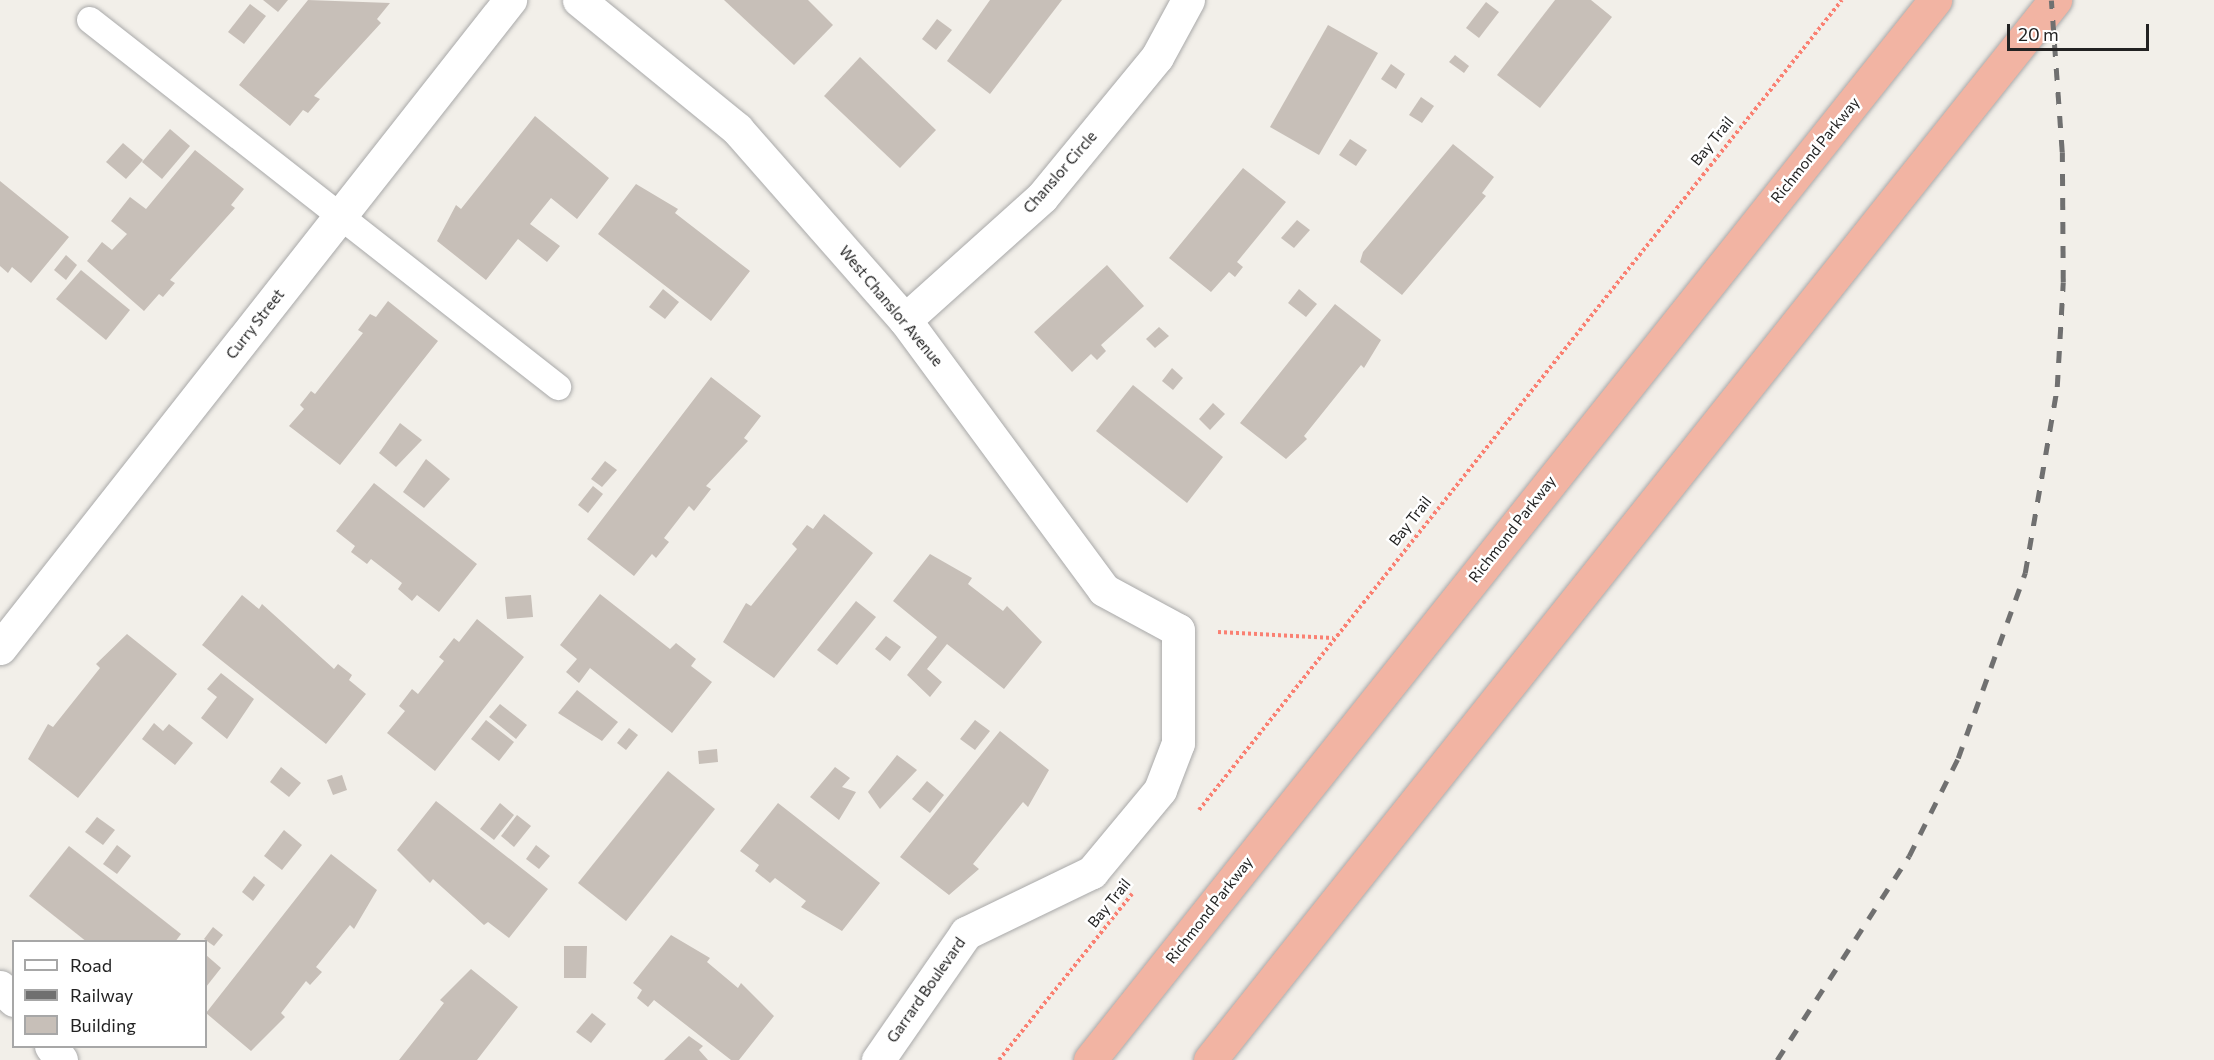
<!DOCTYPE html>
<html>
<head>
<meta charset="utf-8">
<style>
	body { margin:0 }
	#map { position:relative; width:2214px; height:1060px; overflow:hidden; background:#f2efe9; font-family:Commissioner,sans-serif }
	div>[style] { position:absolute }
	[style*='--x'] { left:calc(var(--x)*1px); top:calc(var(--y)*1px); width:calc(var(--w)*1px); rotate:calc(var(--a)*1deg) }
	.building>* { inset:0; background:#c7bfb8 }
	.path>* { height:4px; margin-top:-2px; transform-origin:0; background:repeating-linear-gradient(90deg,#fa8072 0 3px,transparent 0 6px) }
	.roads { filter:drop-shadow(0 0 2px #a9a9a9) drop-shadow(0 0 2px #a9a9a9) }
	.service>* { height:26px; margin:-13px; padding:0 13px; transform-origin:13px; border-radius:13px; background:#fff }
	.minor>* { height:33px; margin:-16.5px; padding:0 16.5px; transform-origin:16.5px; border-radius:16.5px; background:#fff }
	.trunk>* { height:33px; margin:-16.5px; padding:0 16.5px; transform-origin:16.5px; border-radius:16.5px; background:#f2b4a3 }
	.rail>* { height:4.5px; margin-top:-2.25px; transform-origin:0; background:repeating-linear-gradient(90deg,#707070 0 12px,transparent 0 24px) }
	span { translate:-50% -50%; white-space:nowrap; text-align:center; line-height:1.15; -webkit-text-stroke:5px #fff; paint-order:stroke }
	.street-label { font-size:15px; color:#222 }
	.legend { position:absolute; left:12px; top:940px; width:195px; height:108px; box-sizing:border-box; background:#fff; border:2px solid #a7a7a7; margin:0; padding:8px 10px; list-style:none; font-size:18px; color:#222 }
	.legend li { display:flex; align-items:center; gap:12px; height:30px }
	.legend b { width:30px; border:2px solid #a7a7a7 }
	.scale { position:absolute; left:2007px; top:24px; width:142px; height:27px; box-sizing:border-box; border:3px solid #222; border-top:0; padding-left:8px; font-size:18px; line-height:21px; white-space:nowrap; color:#222; -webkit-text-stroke:4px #fff; paint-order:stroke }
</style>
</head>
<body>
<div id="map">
	<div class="building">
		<div style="clip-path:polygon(263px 0,288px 0,278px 12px)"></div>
		<div style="clip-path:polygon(308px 0,390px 3px,377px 19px,381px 23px,314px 96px,320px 99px,308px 113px,303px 110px,290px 126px,239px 85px)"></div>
		<div style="clip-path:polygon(724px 0,808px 0,833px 25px,794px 65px)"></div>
		<div style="clip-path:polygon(990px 0,1062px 0,990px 94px,947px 61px)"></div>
		<div style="clip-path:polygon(1555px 0,1591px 0,1612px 17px,1540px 108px,1497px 75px)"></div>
		<div style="clip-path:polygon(1486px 2px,1499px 12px,1479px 38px,1466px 28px)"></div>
		<div style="clip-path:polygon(250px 4px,266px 16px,244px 44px,228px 32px)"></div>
		<div style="clip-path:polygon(937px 19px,952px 30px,936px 50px,922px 39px)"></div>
		<div style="clip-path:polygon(1328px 25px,1378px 53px,1319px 155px,1270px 127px)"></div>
		<div style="clip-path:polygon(1455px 55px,1469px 66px,1464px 73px,1449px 62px)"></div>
		<div style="clip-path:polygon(860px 57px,936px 130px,900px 168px,824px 96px)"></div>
		<div style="clip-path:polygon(1391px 64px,1405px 74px,1396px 89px,1381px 79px)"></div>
		<div style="clip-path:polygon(1421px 97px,1434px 106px,1422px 123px,1409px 115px)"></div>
		<div style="clip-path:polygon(535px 116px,609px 178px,577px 219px,551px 198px,530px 224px,560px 246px,547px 262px,518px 239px,486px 280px,437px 241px,456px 205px,461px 209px)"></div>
		<div style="clip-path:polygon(170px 129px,190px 146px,162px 179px,142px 162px)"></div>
		<div style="clip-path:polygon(1350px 139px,1367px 150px,1356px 166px,1339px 155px)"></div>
		<div style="clip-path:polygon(123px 143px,143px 160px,126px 179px,106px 162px)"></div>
		<div style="clip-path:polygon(1453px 144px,1494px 177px,1482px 193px,1486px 196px,1402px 295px,1360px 262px,1363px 252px)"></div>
		<div style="clip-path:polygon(195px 150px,244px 189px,231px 205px,235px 208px,170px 280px,175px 283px,163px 297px,159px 294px,144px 311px,87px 261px,102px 242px,112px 250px,127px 234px,111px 221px,130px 197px,146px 209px)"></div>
		<div style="clip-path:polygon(1243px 168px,1286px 202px,1237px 262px,1243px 267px,1235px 277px,1229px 272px,1211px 292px,1169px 258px)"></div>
		<div style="clip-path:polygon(0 181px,69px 237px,31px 283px,12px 267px,8px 273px,0 266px)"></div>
		<div style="clip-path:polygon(636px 184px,678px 209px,675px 213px,750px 271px,711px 321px,598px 234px)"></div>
		<div style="clip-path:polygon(1297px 220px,1310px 230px,1294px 248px,1281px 238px)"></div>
		<div style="clip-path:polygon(66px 255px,77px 265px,66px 280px,54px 270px)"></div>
		<div style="clip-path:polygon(1107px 265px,1144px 306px,1101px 345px,1106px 351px,1097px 360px,1091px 354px,1072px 372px,1034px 332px)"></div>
		<div style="clip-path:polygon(81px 270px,130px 310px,106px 340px,56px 299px)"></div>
		<div style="clip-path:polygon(663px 289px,679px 302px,665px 319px,649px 307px)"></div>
		<div style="clip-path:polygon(1299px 289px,1317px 304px,1306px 317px,1288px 303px)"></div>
		<div style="clip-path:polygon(388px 301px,438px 341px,340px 465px,289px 426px,304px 409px,300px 405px,311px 391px,315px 394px,363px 333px,358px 330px,370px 314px,376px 317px)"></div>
		<div style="clip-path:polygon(1335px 304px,1381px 340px,1364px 368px,1361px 365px,1304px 436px,1307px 439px,1286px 459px,1240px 423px)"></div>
		<div style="clip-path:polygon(1159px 327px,1169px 336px,1155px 348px,1146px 339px)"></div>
		<div style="clip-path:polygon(1172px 368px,1183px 378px,1173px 390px,1162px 381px)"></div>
		<div style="clip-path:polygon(711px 377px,761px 416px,744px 438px,748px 441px,706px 486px,711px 489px,694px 511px,689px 506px,664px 538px,669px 542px,656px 558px,652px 554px,634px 576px,587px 539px)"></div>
		<div style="clip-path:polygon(1133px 385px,1223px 457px,1187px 503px,1096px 431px)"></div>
		<div style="clip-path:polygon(1213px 403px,1225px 414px,1210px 430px,1199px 419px)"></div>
		<div style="clip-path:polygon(400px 423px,422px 440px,396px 467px,379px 453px)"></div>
		<div style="clip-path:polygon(426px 459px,450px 479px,424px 508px,403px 492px)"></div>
		<div style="clip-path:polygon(605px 461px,617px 470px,602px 487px,591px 479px)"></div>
		<div style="clip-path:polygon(374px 483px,477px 564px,439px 612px,417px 595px,412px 601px,398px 589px,402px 583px,371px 559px,367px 564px,351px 552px,355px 546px,336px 531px)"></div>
		<div style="clip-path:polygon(593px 486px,603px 494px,588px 513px,578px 505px)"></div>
		<div style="clip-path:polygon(824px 514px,873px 553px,774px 678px,723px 642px,746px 603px,751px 606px,797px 549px,792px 544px,807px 525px,813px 529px)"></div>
		<div style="clip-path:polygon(930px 554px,972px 578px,968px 584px,1003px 611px,1007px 606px,1042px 642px,1004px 689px,947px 644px,927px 669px,942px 682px,930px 697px,907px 675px,937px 637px,893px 601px)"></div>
		<div style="clip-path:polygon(600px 594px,670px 649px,676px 643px,696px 659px,691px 666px,712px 682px,672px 733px,590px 668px,579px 683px,566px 672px,577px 659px,560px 645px)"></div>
		<div style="clip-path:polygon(242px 595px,259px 609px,262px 604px,334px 669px,338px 664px,352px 675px,349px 680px,366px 694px,326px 744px,202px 645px)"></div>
		<div style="clip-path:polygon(531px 595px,533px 617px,507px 619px,505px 597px)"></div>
		<div style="clip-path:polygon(856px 601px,876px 617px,837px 665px,817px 650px)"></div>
		<div style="clip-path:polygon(477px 619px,524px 657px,435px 771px,387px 733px,405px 711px,399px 706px,412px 689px,418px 694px,444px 661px,439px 657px,454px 638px,459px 642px)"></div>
		<div style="clip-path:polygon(127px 634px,177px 674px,78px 798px,28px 759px,48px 724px,53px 727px,100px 668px,96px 664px)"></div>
		<div style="clip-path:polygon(886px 636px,901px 647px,890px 661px,875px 649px)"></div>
		<div style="clip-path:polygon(221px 673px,254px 699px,227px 739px,201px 718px,217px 697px,207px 689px)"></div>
		<div style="clip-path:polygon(577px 690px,618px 722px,602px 741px,558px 713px)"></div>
		<div style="clip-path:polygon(500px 704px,527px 725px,516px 739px,489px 717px)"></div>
		<div style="clip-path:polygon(486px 720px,514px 742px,499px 761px,471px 739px)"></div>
		<div style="clip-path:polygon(975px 720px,990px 731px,975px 750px,960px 739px)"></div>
		<div style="clip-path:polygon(154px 723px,163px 731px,169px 724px,193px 743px,175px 765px,142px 739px)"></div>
		<div style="clip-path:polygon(629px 728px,638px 735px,626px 750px,617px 743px)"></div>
		<div style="clip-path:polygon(1000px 731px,1049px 770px,1028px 807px,1023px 802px,973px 864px,979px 869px,949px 895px,900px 857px)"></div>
		<div style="clip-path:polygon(717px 749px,718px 762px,699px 764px,698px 751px)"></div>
		<div style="clip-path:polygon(897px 755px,917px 770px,880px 809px,868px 792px)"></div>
		<div style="clip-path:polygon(281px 767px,301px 783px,289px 797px,270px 782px)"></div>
		<div style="clip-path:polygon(835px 767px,850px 778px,842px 787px,856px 792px,839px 820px,810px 797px)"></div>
		<div style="clip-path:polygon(668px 771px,715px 809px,626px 921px,578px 883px)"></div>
		<div style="clip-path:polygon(342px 775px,347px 790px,333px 795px,327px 780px)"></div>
		<div style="clip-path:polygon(927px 781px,944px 795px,930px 813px,912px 799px)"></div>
		<div style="clip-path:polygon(436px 801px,548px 889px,509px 938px,488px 922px,484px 925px,433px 879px,430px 883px,397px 850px)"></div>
		<div style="clip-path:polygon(500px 803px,514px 815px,494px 840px,480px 829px)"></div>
		<div style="clip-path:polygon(778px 803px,880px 883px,842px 931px,801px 907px,806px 901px,775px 878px,770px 883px,755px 871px,759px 865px,740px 851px)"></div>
		<div style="clip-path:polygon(517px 815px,531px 826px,514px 847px,501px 836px)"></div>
		<div style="clip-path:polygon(97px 817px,115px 830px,103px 845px,85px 832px)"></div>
		<div style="clip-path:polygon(284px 830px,302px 845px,282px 870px,264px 856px)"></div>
		<div style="clip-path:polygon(117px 845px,131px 856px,117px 874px,103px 864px)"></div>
		<div style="clip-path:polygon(536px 845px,550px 856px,539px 869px,526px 859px)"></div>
		<div style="clip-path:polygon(69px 846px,181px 934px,175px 942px,87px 942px,29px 896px)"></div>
		<div style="clip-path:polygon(331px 854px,377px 890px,354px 929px,350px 925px,316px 967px,322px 972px,310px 985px,306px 981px,281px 1013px,285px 1017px,251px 1051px,206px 1013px)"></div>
		<div style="clip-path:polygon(254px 876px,265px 885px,253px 901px,242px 892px)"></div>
		<div style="clip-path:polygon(213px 927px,223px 935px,214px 946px,204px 939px)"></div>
		<div style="clip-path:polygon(671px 935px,710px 958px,707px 962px,738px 988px,741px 983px,774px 1016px,739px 1060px,731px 1060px,654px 1000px,648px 1007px,637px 998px,642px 990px,633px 983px)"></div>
		<div style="clip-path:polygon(564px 946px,587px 946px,586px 978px,564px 978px)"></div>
		<div style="clip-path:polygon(206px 955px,221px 968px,206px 987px)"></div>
		<div style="clip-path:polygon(471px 969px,518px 1007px,477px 1060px,399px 1060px,444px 1003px,440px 1000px)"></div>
		<div style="clip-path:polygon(592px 1013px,606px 1024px,591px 1043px,576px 1032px)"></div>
		<div style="clip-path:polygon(689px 1036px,703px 1046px,699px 1050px,708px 1060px,664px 1060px)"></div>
	</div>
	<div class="path">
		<div style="--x:1218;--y:632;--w:115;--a:3"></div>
		<div style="--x:1199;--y:810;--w:1034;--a:-51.56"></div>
		<div style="--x:999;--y:1060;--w:213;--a:-51.3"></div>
	</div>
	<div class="roads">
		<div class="service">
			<div style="--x:90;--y:20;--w:595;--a:38.1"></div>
		</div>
		<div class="minor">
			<div style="--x:579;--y:0;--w:204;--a:39.2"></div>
			<div style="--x:737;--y:129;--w:254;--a:48.7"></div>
			<div style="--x:905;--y:320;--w:335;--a:53.6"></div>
			<div style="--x:1104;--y:590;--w:84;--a:28.4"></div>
			<div style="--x:1178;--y:630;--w:113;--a:90"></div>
			<div style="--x:1178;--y:743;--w:50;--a:111"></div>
			<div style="--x:1160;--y:790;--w:107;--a:129.7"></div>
			<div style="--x:1092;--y:872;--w:140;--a:154.2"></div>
			<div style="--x:966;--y:933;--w:155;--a:124.7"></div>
			<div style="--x:905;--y:320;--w:184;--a:-41.9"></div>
			<div style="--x:1042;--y:197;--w:181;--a:-50.6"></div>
			<div style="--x:1157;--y:57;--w:65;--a:-61.5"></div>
			<div style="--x:0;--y:648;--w:825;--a:-51.8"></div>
			<div style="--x:0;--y:987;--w:19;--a:43"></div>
			<div style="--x:51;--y:1046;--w:17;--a:54"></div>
		</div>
		<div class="trunk">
			<div style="--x:1090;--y:1060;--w:1356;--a:-51.44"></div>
			<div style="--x:1210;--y:1060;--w:1356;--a:-51.44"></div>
		</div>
	</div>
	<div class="rail">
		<div style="--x:1777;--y:1060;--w:243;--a:-57.1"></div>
		<div style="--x:1909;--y:856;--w:110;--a:-63.4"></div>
		<div style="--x:1958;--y:758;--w:197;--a:-70.1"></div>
		<div style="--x:2025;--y:573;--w:189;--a:-80.2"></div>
		<div style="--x:2057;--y:387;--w:105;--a:-86.7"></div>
		<div style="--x:2063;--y:282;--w:130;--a:-90.4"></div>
		<div style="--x:2062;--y:152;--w:152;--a:-94.1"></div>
	</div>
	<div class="street-label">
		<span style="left:1712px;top:141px;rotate:-51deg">Bay Trail</span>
		<span style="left:1815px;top:150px;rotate:-51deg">Richmond Parkway</span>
		<span style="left:1060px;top:172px;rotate:-49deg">Chanslor Circle</span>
		<span style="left:891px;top:306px;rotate:50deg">West Chanslor Avenue</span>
		<span style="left:255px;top:324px;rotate:-52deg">Curry Street</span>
		<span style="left:1410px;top:521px;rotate:-52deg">Bay Trail</span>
		<span style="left:1512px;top:529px;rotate:-52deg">Richmond Parkway</span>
		<span style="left:1109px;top:903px;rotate:-51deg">Bay Trail</span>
		<span style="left:1209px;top:910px;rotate:-52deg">Richmond Parkway</span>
		<span style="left:926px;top:990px;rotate:-55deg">Garrard Boulevard</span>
	</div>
	<ul class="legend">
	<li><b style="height:8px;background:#fff"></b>Road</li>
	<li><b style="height:8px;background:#707070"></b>Railway</li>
	<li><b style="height:16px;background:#c7bfb8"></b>Building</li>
	</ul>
	<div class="scale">20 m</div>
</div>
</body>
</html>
